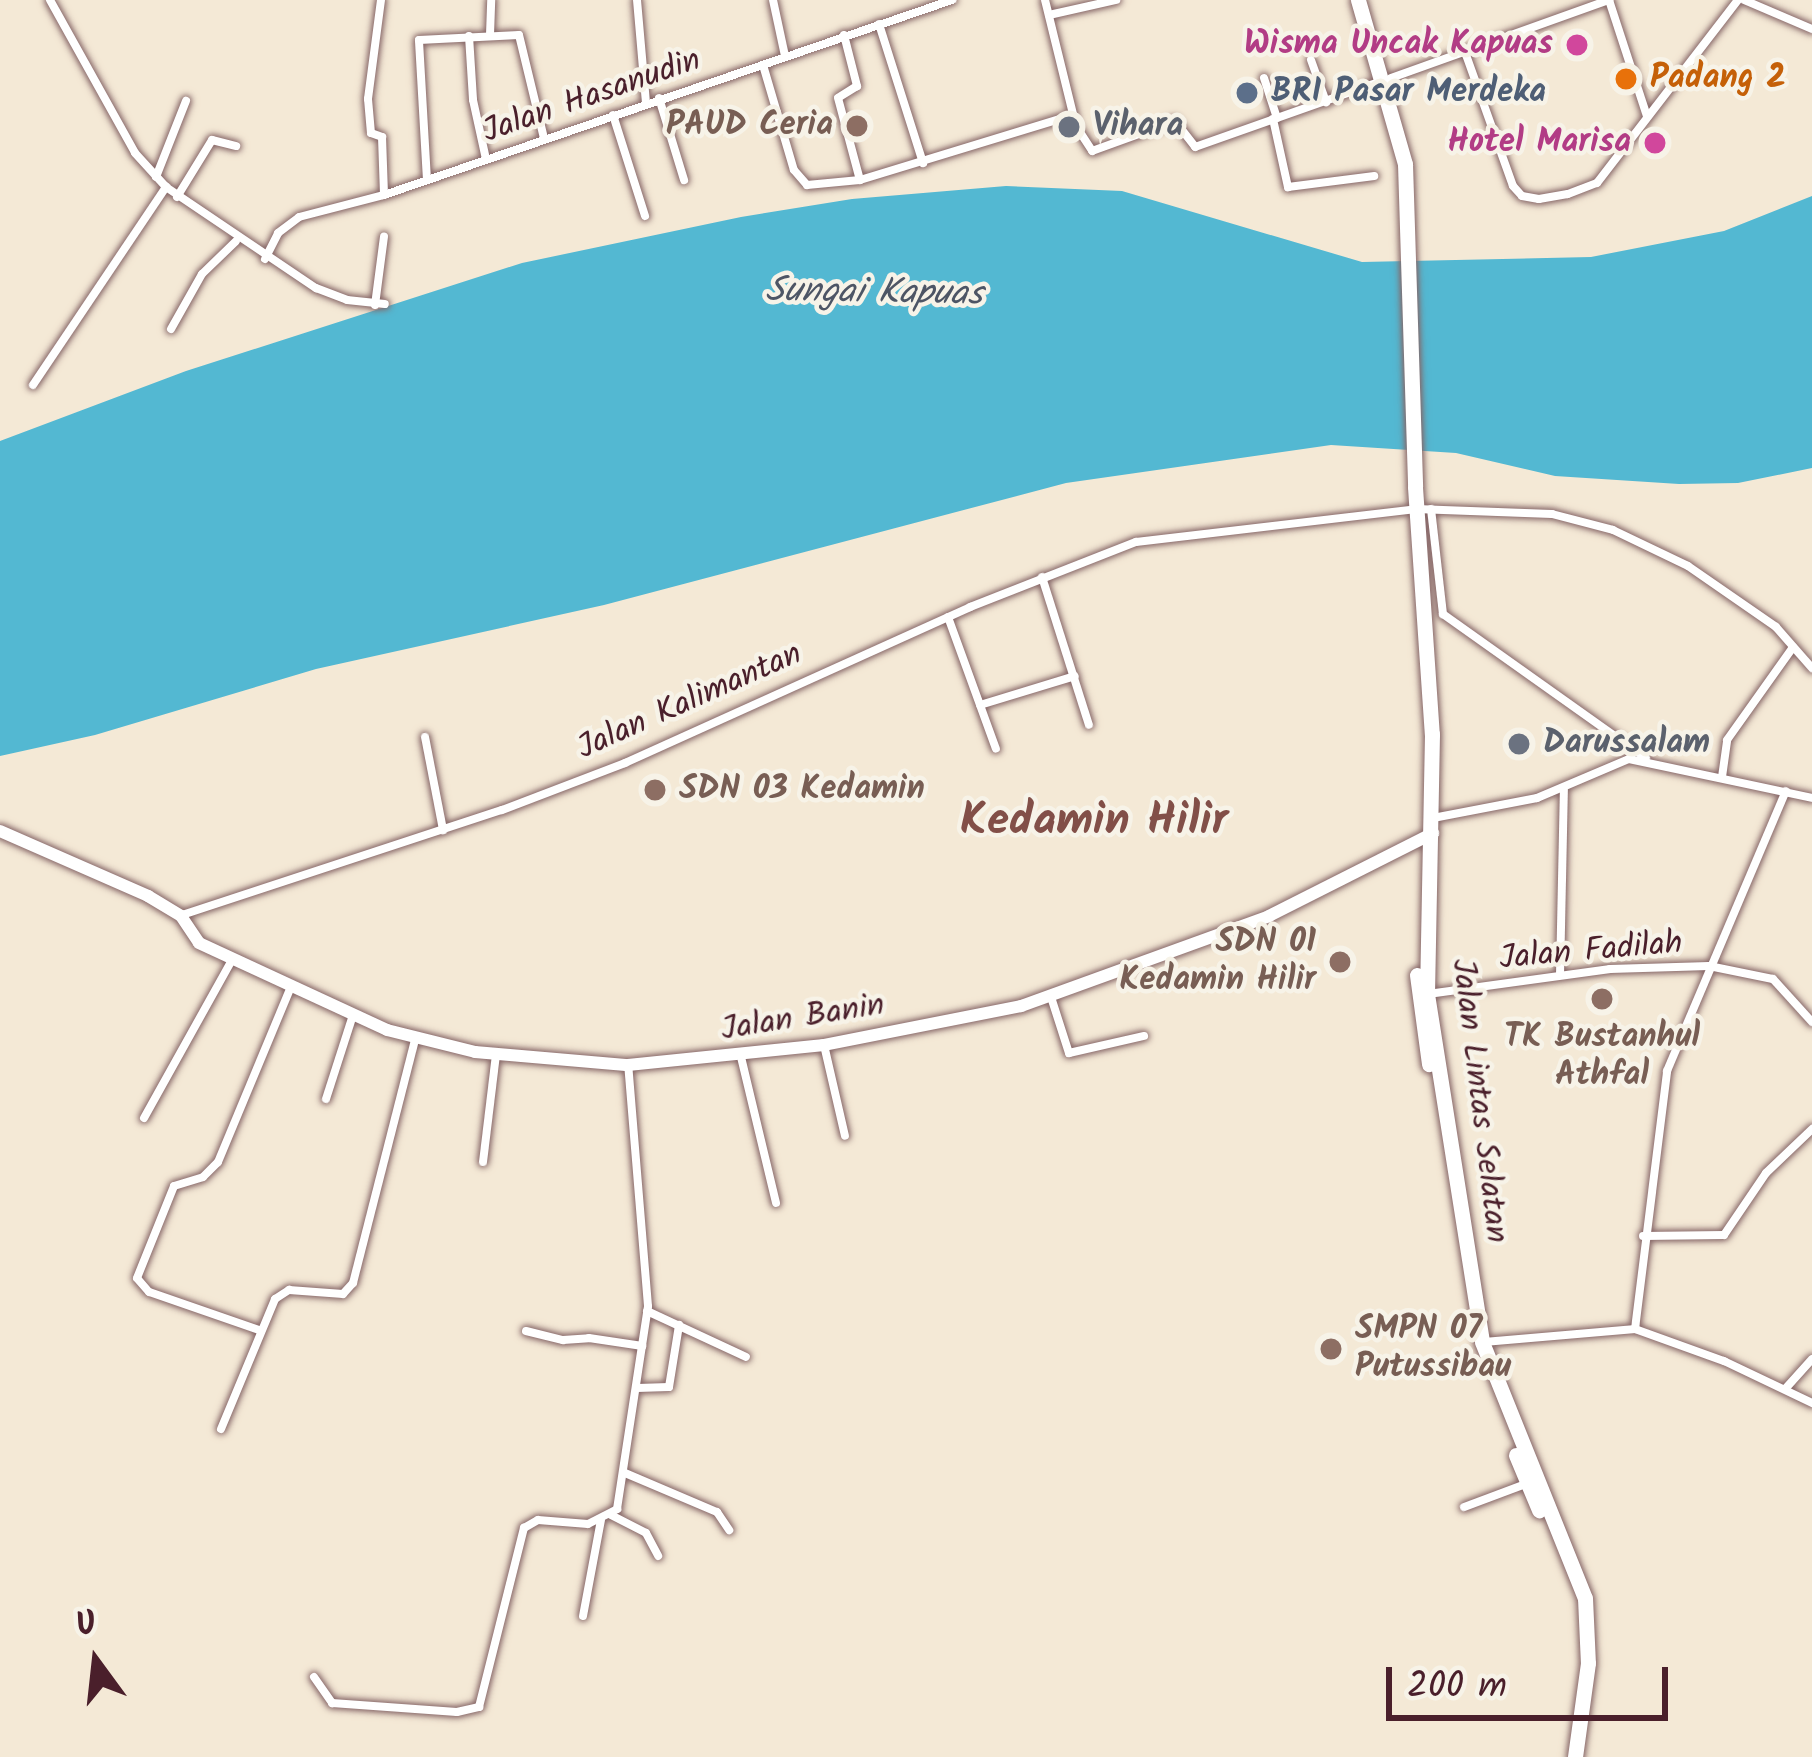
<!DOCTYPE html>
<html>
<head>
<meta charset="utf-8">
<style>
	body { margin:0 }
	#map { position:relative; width:1812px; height:1757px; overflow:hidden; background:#f4e9d6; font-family:Kalam,sans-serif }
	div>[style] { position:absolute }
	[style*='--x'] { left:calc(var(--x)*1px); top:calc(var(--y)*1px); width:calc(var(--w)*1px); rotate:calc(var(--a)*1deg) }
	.water>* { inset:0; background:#53b8d2 }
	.roads { filter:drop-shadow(0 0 3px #866667) drop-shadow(0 0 3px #866667) }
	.street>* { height:8px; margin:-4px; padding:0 4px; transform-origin:4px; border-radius:4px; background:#fff }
	.secondary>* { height:12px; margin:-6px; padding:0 6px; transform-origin:6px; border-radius:6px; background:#fff }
	.highway>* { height:15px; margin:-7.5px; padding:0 7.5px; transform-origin:7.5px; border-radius:7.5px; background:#fff }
	.dots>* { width:33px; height:33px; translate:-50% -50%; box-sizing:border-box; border:6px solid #f7f3e8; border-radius:50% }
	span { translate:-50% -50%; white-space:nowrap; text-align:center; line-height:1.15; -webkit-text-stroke:9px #f7f3e8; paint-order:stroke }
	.hotel-label { font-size:33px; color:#b23c85; font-weight:700 }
	.right { translate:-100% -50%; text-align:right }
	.food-label { font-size:33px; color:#c56008; font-weight:700 }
	.left { translate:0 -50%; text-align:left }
	.service-label { font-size:33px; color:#4e5e75; font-weight:700 }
	.street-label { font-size:33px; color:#4a1f2b }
	.education-label { font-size:33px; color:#785e54; font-weight:700 }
	.worship-label { font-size:33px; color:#5b616d; font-weight:700 }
	.water-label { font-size:36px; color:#4d5565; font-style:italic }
	.district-label { font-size:45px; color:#824f48; font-weight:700 }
	.north { position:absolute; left:36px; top:1601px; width:120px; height:120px; -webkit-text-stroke:9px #f7f3e8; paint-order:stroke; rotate:345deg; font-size:33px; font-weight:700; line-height:48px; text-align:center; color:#4a1f2b }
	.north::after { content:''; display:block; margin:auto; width:42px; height:54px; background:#4a1f2b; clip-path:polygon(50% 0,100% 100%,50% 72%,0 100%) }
	.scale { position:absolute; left:1386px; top:1667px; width:282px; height:54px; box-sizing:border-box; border:6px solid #4a1f2b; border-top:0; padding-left:15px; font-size:36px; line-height:42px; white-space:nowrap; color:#4a1f2b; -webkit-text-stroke:9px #f7f3e8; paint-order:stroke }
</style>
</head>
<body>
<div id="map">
	<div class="water">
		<div style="clip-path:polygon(1006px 186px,1122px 191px,1362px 262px,1591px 257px,1724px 231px,1812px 196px,1812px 468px,1738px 483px,1679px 484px,1555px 476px,1456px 453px,1331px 445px,1066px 483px,604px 605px,316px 669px,95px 735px,0 756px,0 441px,186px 371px,522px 263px,741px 217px,852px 199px)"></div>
	</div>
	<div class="roads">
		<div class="street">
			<div style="--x:50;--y:0;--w:175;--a:60.9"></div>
			<div style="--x:135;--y:153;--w:46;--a:47.6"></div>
			<div style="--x:166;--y:187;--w:181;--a:34"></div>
			<div style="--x:316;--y:288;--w:33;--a:21"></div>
			<div style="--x:347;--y:300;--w:38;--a:6"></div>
			<div style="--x:381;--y:0;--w:100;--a:97.5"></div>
			<div style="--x:368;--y:99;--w:34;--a:85"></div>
			<div style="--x:371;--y:133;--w:12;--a:20"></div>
			<div style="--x:382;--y:137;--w:58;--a:88"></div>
			<div style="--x:637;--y:0;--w:103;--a:85"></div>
			<div style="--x:773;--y:0;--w:57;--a:77.9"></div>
			<div style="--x:1045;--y:0;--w:130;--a:76.2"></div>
			<div style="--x:1076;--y:126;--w:30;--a:57"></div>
			<div style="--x:1092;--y:151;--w:88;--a:-19.9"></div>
			<div style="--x:1175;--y:121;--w:33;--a:52"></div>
			<div style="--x:1195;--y:147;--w:189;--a:-19.5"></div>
			<div style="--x:1609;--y:0;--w:122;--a:71.9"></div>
			<div style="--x:1744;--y:0;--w:74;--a:23.1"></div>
			<div style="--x:1049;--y:15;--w:69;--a:-12.6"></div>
			<div style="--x:879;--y:24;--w:146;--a:72.4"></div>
			<div style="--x:490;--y:35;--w:35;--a:-88"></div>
			<div style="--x:844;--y:35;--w:53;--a:75.7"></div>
			<div style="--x:857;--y:86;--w:22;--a:148"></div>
			<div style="--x:838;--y:98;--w:85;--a:75"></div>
			<div style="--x:469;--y:36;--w:64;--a:86.4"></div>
			<div style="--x:473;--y:100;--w:60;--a:77.6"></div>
			<div style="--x:1465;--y:52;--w:142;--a:70.3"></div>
			<div style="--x:1513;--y:186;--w:13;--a:48"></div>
			<div style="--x:1522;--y:196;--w:17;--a:10"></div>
			<div style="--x:1539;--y:199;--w:29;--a:-10"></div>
			<div style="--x:1568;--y:194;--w:31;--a:-21"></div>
			<div style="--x:1597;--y:183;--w:231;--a:-52.4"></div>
			<div style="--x:1311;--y:60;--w:45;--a:70.3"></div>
			<div style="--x:763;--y:65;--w:109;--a:73.6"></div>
			<div style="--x:794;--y:170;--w:20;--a:49"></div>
			<div style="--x:807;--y:185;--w:53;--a:-5.4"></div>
			<div style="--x:860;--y:180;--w:223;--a:-17"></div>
			<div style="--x:1264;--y:78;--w:42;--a:72"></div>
			<div style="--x:1391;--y:78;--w:232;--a:-19.7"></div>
			<div style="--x:659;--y:98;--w:86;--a:73"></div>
			<div style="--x:613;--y:115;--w:106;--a:72.4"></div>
			<div style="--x:1273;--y:119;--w:70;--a:77.6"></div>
			<div style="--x:1288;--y:187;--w:87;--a:-7.3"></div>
			<div style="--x:156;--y:177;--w:82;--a:-68.5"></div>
			<div style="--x:427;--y:180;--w:140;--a:-93.3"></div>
			<div style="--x:419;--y:40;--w:100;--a:-2.9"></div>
			<div style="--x:519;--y:35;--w:106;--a:76.4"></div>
			<div style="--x:177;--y:197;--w:67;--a:-58.4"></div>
			<div style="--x:212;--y:140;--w:25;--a:14"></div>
			<div style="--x:265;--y:259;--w:29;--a:-63"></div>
			<div style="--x:278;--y:233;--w:26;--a:-37"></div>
			<div style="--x:299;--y:217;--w:88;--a:-14.5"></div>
			<div style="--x:384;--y:195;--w:601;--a:-18.95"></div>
			<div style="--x:375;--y:305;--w:69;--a:-82.5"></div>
			<div style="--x:171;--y:329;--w:63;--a:-60.6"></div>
			<div style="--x:202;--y:274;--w:47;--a:-44.1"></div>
			<div style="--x:33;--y:385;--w:239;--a:-56.1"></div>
			<div style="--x:1431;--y:509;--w:106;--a:83.5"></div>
			<div style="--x:1443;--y:614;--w:249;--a:35.4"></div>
			<div style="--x:1042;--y:577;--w:155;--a:72.4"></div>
			<div style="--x:948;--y:617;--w:140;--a:70"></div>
			<div style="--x:980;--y:705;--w:99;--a:-17"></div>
			<div style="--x:425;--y:737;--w:95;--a:79"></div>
			<div style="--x:1722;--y:777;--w:37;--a:-82"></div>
			<div style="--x:1727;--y:740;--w:114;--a:-54.6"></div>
			<div style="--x:1433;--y:818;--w:106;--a:-10.9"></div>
			<div style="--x:1537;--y:798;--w:100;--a:-23"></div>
			<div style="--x:1629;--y:759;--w:187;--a:12"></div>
			<div style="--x:182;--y:915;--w:337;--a:-18.2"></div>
			<div style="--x:502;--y:810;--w:132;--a:-20.9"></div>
			<div style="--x:625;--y:763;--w:379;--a:-24.3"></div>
			<div style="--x:970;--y:607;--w:178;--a:-21.4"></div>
			<div style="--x:1136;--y:542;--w:282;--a:-6.7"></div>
			<div style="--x:1416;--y:509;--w:136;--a:2.1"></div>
			<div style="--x:1552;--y:514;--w:63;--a:14.7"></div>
			<div style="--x:1613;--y:530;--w:83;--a:25.6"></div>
			<div style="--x:1688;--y:566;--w:107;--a:34.7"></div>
			<div style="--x:1776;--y:627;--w:55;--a:48.7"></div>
			<div style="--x:1560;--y:975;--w:185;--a:-88.8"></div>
			<div style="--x:1428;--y:994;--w:184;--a:-7.8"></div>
			<div style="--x:1610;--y:969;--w:99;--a:-1.7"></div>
			<div style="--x:1709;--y:966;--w:65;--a:11.5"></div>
			<div style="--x:1773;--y:979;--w:58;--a:47.8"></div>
			<div style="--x:1051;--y:997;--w:59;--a:72.2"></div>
			<div style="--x:1069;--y:1053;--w:77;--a:-12.8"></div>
			<div style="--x:824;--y:1045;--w:93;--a:77"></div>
			<div style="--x:741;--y:1057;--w:150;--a:76.5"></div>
			<div style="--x:326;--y:1099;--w:88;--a:-72.2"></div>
			<div style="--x:144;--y:1118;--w:183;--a:-60.9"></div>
			<div style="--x:483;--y:1162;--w:109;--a:-83.1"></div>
			<div style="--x:1643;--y:1236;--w:81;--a:-0.7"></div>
			<div style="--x:1724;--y:1235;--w:75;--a:-55.9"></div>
			<div style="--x:1766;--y:1173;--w:64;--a:-43.7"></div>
			<div style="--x:647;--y:1311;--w:109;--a:24.9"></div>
			<div style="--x:1635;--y:1329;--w:260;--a:-82.9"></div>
			<div style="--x:1667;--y:1071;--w:304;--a:-67"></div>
			<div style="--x:259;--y:1330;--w:116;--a:-160.9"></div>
			<div style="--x:149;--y:1292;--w:18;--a:-131"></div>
			<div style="--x:137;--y:1278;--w:99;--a:-68.1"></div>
			<div style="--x:174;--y:1186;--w:30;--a:-17"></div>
			<div style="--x:203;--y:1177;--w:21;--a:-45"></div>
			<div style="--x:218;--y:1162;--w:190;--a:-67.4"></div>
			<div style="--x:526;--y:1331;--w:38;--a:14"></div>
			<div style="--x:563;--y:1340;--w:26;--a:-4"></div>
			<div style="--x:589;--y:1338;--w:54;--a:8.6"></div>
			<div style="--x:1484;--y:1342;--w:152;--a:-4.9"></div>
			<div style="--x:1635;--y:1329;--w:95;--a:19.8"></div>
			<div style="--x:1724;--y:1361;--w:98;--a:25.5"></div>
			<div style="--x:637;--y:1388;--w:32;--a:-2"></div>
			<div style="--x:669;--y:1387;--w:63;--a:-80.8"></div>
			<div style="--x:1786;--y:1388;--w:39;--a:-48"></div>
			<div style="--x:221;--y:1429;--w:141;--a:-67.4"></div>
			<div style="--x:275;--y:1299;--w:17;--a:-33"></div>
			<div style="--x:289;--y:1290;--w:54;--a:4.2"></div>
			<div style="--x:343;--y:1294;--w:15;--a:-48"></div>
			<div style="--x:353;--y:1283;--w:251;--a:-75.7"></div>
			<div style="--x:625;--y:1473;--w:100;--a:23"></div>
			<div style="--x:717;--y:1512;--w:22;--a:56"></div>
			<div style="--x:1464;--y:1507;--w:66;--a:-20.4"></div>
			<div style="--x:611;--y:1515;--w:39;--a:27"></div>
			<div style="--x:646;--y:1533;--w:26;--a:62"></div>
			<div style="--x:583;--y:1616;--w:98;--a:-79.4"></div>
			<div style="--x:314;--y:1677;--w:32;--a:55"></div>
			<div style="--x:332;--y:1703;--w:125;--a:4.1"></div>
			<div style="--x:457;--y:1712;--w:23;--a:-13"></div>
			<div style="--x:479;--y:1707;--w:185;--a:-75.9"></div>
			<div style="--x:524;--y:1528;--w:16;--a:-30"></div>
			<div style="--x:538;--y:1520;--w:50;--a:4.6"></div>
			<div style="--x:588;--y:1524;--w:33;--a:-27"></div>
			<div style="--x:617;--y:1509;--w:205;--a:-81.3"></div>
			<div style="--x:648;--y:1306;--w:242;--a:-94.7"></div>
		</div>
		<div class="secondary">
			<div style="--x:0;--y:831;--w:162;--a:23.7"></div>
			<div style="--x:148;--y:896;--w:39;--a:31"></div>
			<div style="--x:181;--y:916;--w:32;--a:56"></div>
			<div style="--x:199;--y:943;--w:207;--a:24.8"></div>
			<div style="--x:387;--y:1030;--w:91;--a:14"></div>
			<div style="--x:475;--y:1052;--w:154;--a:4.9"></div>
			<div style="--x:628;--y:1065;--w:197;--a:-5.8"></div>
			<div style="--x:824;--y:1045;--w:201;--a:-11.2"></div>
			<div style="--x:1021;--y:1006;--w:264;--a:-19.9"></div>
			<div style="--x:1269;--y:916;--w:184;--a:-26.8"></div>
		</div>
		<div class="highway">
			<div style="--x:1358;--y:0;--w:171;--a:74"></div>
			<div style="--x:1405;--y:164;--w:323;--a:88.2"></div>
			<div style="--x:1415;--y:487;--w:248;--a:86.1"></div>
			<div style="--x:1432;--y:734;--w:260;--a:91.1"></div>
			<div style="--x:1427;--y:994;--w:352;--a:81"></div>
			<div style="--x:1482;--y:1342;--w:276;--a:68.1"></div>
			<div style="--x:1585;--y:1598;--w:65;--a:87.4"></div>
			<div style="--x:1588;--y:1663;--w:95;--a:97.9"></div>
			<div style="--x:1417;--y:975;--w:90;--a:82.3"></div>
			<div style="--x:1516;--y:1455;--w:60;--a:67.3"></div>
		</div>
	</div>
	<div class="dots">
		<div style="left:1577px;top:45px;background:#d1479c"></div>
		<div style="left:1626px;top:79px;background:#e8710a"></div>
		<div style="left:1247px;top:93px;background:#5c6f8a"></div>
		<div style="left:857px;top:126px;background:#8d6e63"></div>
		<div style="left:1069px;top:127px;background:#6b7280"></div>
		<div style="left:1655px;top:143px;background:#d1479c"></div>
		<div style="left:1519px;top:744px;background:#6b7280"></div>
		<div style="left:655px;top:790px;background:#8d6e63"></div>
		<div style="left:1340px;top:962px;background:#8d6e63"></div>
		<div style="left:1602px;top:999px;background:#8d6e63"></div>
		<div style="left:1331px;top:1349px;background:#8d6e63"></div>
	</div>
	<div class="hotel-label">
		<span class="right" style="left:1553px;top:45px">Wisma Uncak Kapuas</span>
		<span class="right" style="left:1631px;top:143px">Hotel Marisa</span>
	</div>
	<div class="food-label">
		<span class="left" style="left:1650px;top:79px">Padang 2</span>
	</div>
	<div class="service-label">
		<span class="left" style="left:1271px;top:93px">BRI Pasar Merdeka</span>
	</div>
	<div class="street-label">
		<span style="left:592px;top:97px;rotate:-19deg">Jalan Hasanudin</span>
		<span style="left:690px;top:702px;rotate:-24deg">Jalan Kalimantan</span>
		<span style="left:1591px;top:952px;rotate:-5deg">Jalan Fadilah</span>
		<span style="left:803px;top:1019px;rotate:-9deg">Jalan Banin</span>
		<span style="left:1478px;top:1101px;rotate:83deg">Jalan Lintas Selatan</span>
	</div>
	<div class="education-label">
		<span class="right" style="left:833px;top:126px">PAUD Ceria</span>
		<span class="left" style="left:679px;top:790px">SDN 03 Kedamin</span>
		<span class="right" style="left:1316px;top:962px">SDN 01<br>Kedamin Hilir</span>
		<span style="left:1602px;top:1057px">TK Bustanhul<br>Athfal</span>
		<span class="left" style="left:1355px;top:1349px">SMPN 07<br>Putussibau</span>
	</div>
	<div class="worship-label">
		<span class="left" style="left:1093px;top:127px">Vihara</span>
		<span class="left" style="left:1543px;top:744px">Darussalam</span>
	</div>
	<div class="water-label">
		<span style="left:874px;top:293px;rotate:1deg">Sungai Kapuas</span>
	</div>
	<div class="district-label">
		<span style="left:1094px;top:823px">Kedamin Hilir</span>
	</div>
	<div class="north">U</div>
	<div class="scale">200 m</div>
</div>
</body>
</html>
